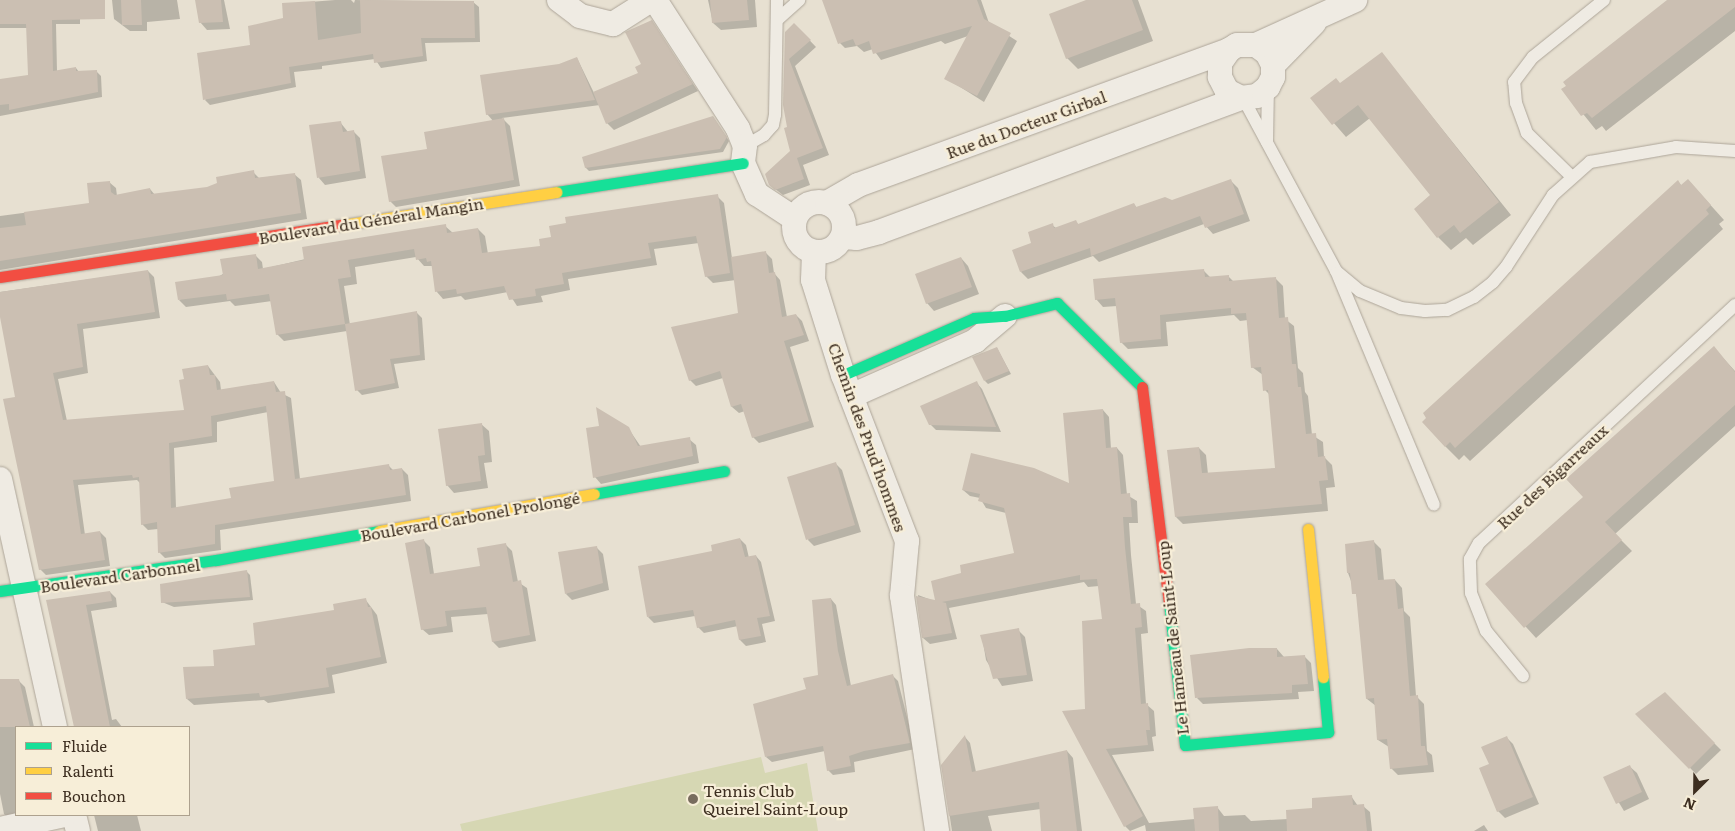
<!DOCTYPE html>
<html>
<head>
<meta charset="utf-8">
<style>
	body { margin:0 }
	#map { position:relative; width:1735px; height:831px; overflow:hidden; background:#e7e0d1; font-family:Literata,serif }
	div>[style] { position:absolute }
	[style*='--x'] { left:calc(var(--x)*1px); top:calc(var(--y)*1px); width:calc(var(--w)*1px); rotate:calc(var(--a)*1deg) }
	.green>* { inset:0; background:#d6d7b3 }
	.shadow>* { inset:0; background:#0003 }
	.building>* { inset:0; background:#cbbfb2 }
	.roads { filter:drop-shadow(0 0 1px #ada599) drop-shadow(0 0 1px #ada599) }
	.lane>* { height:12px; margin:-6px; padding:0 6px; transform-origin:6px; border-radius:6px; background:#efebe3 }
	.street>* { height:24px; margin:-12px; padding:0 12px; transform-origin:12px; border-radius:12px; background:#efebe3 }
	.street>.ring { margin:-12px; padding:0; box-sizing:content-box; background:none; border:24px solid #efebe3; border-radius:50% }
	.fast>* { height:11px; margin:-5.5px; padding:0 5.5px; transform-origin:5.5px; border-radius:5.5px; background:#16e098 }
	.slow>* { height:11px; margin:-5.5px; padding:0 5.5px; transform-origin:5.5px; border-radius:5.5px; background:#ffcf43 }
	.jam>* { height:11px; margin:-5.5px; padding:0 5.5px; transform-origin:5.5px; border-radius:5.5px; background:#f24e42 }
	.dots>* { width:14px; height:14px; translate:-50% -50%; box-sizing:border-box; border:2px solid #f7eed8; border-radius:50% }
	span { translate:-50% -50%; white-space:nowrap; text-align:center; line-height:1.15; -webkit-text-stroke:4.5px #f7eed8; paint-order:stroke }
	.street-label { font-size:16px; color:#3d2e20 }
	.poi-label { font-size:16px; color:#3d2e20 }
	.left { translate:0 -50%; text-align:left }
	.legend { position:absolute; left:15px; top:726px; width:175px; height:90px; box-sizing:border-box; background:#f7eed8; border:1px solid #ada18e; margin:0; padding:6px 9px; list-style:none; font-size:15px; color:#3d2e20 }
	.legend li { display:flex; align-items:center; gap:10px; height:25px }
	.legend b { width:25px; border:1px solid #ada18e }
	.north { position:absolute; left:1670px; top:766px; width:50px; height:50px; -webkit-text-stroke:4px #f7eed8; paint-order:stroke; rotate:203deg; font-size:14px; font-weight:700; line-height:20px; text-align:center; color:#3d2e20 }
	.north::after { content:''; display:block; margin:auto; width:18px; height:22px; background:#3d2e20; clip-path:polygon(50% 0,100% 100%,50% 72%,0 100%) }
</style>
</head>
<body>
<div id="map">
	<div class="green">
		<div style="clip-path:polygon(761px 757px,765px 773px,807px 763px,818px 831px,462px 831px,460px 824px)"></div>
	</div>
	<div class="shadow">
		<div style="clip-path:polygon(0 0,80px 0,80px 24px,56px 24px,57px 71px,76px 68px,79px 72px,96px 71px,101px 76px,102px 97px,0 116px,0 81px,29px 76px,28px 28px,0 28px)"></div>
		<div style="clip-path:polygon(112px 0,177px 0,180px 19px,147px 22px,147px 31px,130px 31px,114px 19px)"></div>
		<div style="clip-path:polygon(197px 0,224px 0,230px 29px,207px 30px,200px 22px)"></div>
		<div style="clip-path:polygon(335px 0,351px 0,354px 3px,355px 0,473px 2px,479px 7px,480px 42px,425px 43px,427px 61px,381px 68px,375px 59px,322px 66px,322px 69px,294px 72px,296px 87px,210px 105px,205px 100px,251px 46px,285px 19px,284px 4px)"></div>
		<div style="clip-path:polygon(708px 0,755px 0,757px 27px,721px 30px,713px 23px)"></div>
		<div style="clip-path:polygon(823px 0,981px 0,989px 23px,1017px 41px,984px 102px,946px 78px,968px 36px,945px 44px,941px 41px,881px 60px,873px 49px,864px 52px,857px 46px,845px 48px,838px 41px)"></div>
		<div style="clip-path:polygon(1090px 0,1138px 0,1153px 41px,1078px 69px,1067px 58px)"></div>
		<div style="clip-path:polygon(1670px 0,1735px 0,1735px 31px,1606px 131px,1602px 126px,1596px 130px,1563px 89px)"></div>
		<div style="clip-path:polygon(651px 22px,698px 91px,614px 130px,607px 123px,600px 105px,502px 118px,510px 126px,520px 186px,396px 207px,390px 201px,429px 150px,494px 122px,487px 114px,559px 65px,577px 58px,594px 93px,639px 74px)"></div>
		<div style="clip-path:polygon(794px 24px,816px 47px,795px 66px,829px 155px,803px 165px,810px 185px,783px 195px,770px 185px,792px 151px,786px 32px)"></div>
		<div style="clip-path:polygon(1382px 54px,1511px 215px,1473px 245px,1466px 238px,1451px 250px,1438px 237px,1415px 209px,1431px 195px,1370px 118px,1346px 137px,1312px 98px,1341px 84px)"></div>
		<div style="clip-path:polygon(713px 117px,729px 141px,723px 152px,589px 171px,586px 168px,584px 158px)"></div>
		<div style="clip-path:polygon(340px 122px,348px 132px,353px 131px,360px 138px,366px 178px,325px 185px,319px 178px)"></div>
		<div style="clip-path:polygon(253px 172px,259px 178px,294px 174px,301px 180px,307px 219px,0 270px,0 216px,91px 204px,109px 182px,116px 188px,117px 196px,150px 189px,155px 195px,207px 189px)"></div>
		<div style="clip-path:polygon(1688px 180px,1724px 220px,1719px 224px,1723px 229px,1470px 461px,1464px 455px,1459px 460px,1445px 446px,1678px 182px,1682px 186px)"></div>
		<div style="clip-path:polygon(1231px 181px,1238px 188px,1250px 221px,1213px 234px,1204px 224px,1099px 262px,1093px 256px,1028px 279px,1021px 272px,1033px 244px,1052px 225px,1056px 228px,1076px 222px,1079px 225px,1134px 204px,1137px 208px,1172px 202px)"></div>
		<div style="clip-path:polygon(717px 196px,724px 203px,732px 258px,766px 253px,772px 259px,774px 273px,780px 280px,787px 317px,796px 315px,802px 321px,809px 341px,790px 347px,814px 427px,759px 443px,753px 437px,745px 411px,739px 413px,732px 407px,723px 378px,696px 386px,690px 380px,740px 314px,736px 280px,713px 283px,706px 276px,699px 243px,654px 249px,657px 265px,568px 279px,570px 290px,541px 296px,543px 302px,517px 306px,508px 292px,465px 300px,461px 296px,443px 299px,437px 292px,433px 266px,424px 266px,416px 257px,355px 267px,357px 284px,344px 286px,350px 325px,417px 313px,422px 318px,425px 360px,394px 364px,399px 388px,362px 395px,357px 390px,347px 331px,284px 341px,277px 334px,272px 301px,235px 306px,230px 301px,186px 307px,179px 300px,255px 255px,262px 262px,263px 269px,445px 226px,453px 233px,478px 229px,485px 236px,488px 254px,541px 247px,552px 238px)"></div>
		<div style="clip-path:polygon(961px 258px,968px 266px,979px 294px,934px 311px,927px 303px)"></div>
		<div style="clip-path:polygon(evenodd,148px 271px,154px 277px,160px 318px,83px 329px,88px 373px,58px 379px,67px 421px,185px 411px,208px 366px,220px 382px,221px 390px,274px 382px,281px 393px,291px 398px,300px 479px,388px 465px,393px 470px,402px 469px,408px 475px,411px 501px,220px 530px,221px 550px,165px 558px,159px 552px,158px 529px,148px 530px,142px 524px,140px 483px,137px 480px,78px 485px,85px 535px,100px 532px,106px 538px,110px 566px,46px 575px,40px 569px,17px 399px,0 310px,0 292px,148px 271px,268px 412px,275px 482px,232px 499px,176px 508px,174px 448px,217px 442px,217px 422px,268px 412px)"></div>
		<div style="clip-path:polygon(1204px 271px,1211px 278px,1228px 276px,1234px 282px,1275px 278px,1283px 286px,1285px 319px,1294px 326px,1298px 368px,1303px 373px,1305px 392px,1308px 396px,1312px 435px,1323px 442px,1324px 457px,1332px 465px,1335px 487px,1326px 488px,1328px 511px,1183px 524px,1176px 517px,1199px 448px,1206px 455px,1208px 474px,1277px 470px,1270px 395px,1265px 390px,1263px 375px,1252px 367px,1248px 320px,1240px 321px,1234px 315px,1166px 322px,1168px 346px,1128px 349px,1121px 342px,1117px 306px,1103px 307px,1096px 299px)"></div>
		<div style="clip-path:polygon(997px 348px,1011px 374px,988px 384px,985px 381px)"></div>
		<div style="clip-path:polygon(1714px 348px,1735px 371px,1735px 426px,1615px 534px,1632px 551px,1536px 638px,1487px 584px,1585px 497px)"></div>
		<div style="clip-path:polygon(976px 382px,982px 389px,1001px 432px,936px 430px,930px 424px)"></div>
		<div style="clip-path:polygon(1103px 410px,1109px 417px,1111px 449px,1117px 448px,1123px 455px,1127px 495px,1137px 501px,1138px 523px,1129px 523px,1131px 555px,1136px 604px,1146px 611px,1148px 633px,1141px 634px,1146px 704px,1154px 711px,1156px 736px,1152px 737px,1154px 751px,1112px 755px,1149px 823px,1195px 819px,1217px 807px,1224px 816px,1245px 815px,1251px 821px,1288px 819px,1351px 796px,1358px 806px,1363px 806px,1370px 812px,1372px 831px,1146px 831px,1145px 825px,1130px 831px,1125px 826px,1086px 710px,1103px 620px,1099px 586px,1088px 587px,1084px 582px,949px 608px,957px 639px,930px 644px,923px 638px,918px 595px,937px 602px,963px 574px,1015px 554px,1006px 513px,986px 508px,980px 498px,970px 496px,963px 490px,1070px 485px)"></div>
		<div style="clip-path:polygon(481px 424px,489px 431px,492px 462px,484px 463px,488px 488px,454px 493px,447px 485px)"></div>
		<div style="clip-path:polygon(628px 428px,641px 447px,689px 439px,696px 445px,699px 463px,601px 484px,595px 477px)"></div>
		<div style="clip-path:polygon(835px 463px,842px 470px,861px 532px,814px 546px,808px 540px)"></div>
		<div style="clip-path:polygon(740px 539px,746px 545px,749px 558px,756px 556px,761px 562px,775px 621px,762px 624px,766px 642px,746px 646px,740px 640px,738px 626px,704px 633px,698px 627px,695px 616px,654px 623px,648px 617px,714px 552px)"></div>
		<div style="clip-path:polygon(424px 541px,430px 547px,434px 574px,482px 567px,506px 545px,512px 551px,518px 582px,527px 588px,536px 641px,499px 648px,493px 642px,488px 614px,451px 617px,453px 632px,429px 635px,422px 629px)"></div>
		<div style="clip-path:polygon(1374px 542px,1381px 549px,1384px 581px,1395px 580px,1402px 588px,1404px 611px,1410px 617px,1416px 696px,1424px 704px,1427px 751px,1432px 755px,1434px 772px,1398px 775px,1391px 768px,1389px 747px,1378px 740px,1376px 706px,1367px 699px,1357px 597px,1348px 573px)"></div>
		<div style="clip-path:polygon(596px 547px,603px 554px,609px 590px,572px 600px,566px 594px)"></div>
		<div style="clip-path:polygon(247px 572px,250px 575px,253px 600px,174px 607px,162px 602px)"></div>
		<div style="clip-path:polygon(110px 592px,116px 598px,117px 607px,91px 611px,112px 720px,116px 719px,122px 727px,75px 727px,48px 601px)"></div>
		<div style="clip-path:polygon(365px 599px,377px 615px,387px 663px,332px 675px,335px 693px,268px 703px,264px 700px,194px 705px,187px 699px,215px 667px)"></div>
		<div style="clip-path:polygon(831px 599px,836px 605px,851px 686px,893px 676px,898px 681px,915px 749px,854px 762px,855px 772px,833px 775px,828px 770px,825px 751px,772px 762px,766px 757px,819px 676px)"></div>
		<div style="clip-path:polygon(1018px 630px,1025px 637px,1033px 681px,1002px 686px,986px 660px,982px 636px)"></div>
		<div style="clip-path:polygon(1277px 649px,1284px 657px,1304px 656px,1311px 663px,1314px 691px,1298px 692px,1299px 699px,1203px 704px,1197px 698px)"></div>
		<div style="clip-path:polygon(0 680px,18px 680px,25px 687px,34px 727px,16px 727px,16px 815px,10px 820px,4px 814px,0 794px)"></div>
		<div style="clip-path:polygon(1665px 694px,1721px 750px,1696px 774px,1637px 714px)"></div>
		<div style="clip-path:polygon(965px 737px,970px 743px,976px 772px,1067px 751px,1073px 758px,1082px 831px,1043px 831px,1041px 809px,988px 816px,992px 831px,952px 831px,942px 765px)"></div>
		<div style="clip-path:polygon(1506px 737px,1513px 744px,1539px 804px,1505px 818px,1498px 811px,1490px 765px)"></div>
		<div style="clip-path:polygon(1629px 766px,1637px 773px,1649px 799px,1624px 811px,1604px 778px)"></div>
		<div style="clip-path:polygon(94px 815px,137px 815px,141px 831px,98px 831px)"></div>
		<div style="clip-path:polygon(1484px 825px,1488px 831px,1474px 831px)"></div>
	</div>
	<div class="building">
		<div style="clip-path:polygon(0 0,105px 0,105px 19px,52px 20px,53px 71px,76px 67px,76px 71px,97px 70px,98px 92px,9px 110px,9px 104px,0 105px,0 79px,28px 75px,26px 24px,0 24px)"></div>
		<div style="clip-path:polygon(121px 0,141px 0,142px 25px,122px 25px)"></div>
		<div style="clip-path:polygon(195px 0,221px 0,223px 22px,199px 23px)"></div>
		<div style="clip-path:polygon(360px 0,474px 1px,475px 38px,421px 38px,423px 56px,374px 63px,373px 54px,289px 67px,291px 83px,203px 100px,197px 53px,250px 45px,248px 26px,283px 18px,282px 3px,315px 1px,318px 40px,361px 33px)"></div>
		<div style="clip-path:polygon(710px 0,747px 0,749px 20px,712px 23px)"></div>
		<div style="clip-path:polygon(822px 0,977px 0,984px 19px,1011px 33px,977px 96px,944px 79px,972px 26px,873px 54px,869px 41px,856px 46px,853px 39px,838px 44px)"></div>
		<div style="clip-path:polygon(1086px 0,1132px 0,1143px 30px,1066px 59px,1049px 14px)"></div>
		<div style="clip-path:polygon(1667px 0,1735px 0,1735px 7px,1592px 118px,1587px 113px,1581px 116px,1561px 89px,1566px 86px,1563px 82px)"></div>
		<div style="clip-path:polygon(652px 20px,693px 84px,606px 124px,593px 92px,638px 73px,635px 67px,641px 64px,625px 32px)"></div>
		<div style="clip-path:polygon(794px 23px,811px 40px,789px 59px,823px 148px,797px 158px,804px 179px,775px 190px,769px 185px,765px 174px,790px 151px,784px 128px,787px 127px,783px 105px,785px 32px)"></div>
		<div style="clip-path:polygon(1382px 52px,1499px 202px,1460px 233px,1454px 225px,1437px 238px,1414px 209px,1430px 195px,1358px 105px,1332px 125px,1310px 98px,1336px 78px,1340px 83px)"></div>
		<div style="clip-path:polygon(577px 57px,595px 100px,486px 115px,480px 75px,559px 64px)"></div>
		<div style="clip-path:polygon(713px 116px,727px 137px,720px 149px,585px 168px,582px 157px)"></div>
		<div style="clip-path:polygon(504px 118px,514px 180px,389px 202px,381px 156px,427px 149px,424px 132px)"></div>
		<div style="clip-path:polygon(341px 121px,343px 132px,354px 130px,360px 171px,317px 178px,309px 125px)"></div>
		<div style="clip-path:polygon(254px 170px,255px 178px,295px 173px,301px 213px,0 261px,0 228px,26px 225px,24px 212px,89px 203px,87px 183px,110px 181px,111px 192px,115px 195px,150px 188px,151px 194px,207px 187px,217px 183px,216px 177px)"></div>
		<div style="clip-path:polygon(1231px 179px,1244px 214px,1205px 228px,1200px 216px,1091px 256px,1090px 248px,1020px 272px,1012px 250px,1031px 243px,1028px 232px,1053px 223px,1054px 228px,1076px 220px,1078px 224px,1134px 203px,1136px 207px,1165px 197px,1172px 200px)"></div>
		<div style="clip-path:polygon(1688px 179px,1711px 205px,1706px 210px,1709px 214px,1455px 448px,1450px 442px,1445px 447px,1422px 422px,1426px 418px,1423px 413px,1678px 180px,1681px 185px)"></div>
		<div style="clip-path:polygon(718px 194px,730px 273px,705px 277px,696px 236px,648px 243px,651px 258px,562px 273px,564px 284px,535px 289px,536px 296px,509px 300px,504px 286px,457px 294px,456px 289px,435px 292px,431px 261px,427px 262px,426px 258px,416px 260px,414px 249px,348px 260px,351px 277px,338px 279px,345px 324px,276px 335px,269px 294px,227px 300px,226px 294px,178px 300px,175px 282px,223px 275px,220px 259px,256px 254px,258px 269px,304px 260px,302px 247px,446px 224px,447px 233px,478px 228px,482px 253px,540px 246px,539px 239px,551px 237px,549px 226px,566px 223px,565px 217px)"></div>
		<div style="clip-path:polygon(766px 251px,769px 273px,775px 272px,782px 317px,796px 314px,804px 335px,784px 341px,809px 421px,752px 438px,741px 404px,731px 407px,720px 371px,689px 381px,671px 327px,738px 313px,731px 257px)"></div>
		<div style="clip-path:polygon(961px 257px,972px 287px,926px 304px,915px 274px)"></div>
		<div style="clip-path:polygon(1204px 269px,1205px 277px,1229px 275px,1229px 281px,1276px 277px,1279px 318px,1288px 317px,1292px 364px,1296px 364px,1298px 387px,1301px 387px,1306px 434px,1316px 433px,1318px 457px,1325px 456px,1328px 480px,1319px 481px,1322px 504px,1175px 517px,1167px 450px,1199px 447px,1202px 473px,1275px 468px,1268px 390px,1263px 391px,1261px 367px,1251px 368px,1246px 313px,1231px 314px,1231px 308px,1160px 315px,1161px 339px,1120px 343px,1115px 298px,1095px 300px,1093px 279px)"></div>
		<div style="clip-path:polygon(evenodd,148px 270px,155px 312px,77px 324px,83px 367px,53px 373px,63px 420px,184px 410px,179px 380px,184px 379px,182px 369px,208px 365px,210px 375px,215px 375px,217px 390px,274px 381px,276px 392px,285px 391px,295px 479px,389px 464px,390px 470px,402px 468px,406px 495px,215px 525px,215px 544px,158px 553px,157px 522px,141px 525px,139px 477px,133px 478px,132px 475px,73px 480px,81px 534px,100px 531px,105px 560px,39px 570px,3px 399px,15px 397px,0 317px,0 292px,148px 270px,266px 406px,274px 481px,229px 488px,231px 498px,171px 508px,169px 443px,212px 436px,211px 416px,266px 406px)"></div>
		<div style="clip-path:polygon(417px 311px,420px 355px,390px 359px,395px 383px,355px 391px,345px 324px)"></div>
		<div style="clip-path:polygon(1714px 346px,1735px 372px,1735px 405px,1605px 522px,1622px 540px,1524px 628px,1485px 584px,1583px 497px,1566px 479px)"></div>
		<div style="clip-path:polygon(997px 347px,1009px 371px,984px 381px,972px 357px)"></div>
		<div style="clip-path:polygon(977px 381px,996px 427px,929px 425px,920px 406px)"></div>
		<div style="clip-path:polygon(596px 407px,629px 427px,638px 446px,690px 437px,693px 456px,593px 478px,586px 428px,599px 426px)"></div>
		<div style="clip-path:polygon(1103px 409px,1106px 448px,1117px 447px,1121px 494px,1130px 493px,1132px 517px,1123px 517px,1125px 547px,1131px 604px,1140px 603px,1142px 627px,1135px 628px,1141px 704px,1148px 703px,1150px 730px,1146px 730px,1148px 745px,1106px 749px,1143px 816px,1124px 827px,1062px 711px,1085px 709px,1082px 621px,1102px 619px,1097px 579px,1080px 580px,1080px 575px,942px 602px,946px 603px,952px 633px,922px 638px,916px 596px,935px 600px,931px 581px,961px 573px,960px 565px,1014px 553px,1004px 508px,978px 501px,980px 494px,962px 490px,971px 453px,1034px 468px,1069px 483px,1063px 413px)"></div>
		<div style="clip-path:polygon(482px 423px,485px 455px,478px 456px,481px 481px,446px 486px,438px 429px)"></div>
		<div style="clip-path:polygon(836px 462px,855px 525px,806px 540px,787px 477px)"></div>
		<div style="clip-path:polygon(740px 538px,745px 557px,756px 555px,770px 616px,757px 618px,761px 636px,739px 640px,735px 620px,697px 628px,693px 610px,647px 617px,638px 566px,712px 551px,711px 545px)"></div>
		<div style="clip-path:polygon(424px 539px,430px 574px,480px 566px,477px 548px,506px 543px,513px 582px,521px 580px,530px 635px,492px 642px,486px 607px,445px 611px,447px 626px,421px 630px,405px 543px)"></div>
		<div style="clip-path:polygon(1374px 540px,1378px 580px,1395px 579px,1398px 609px,1403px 608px,1410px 696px,1418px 695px,1421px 746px,1425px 746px,1428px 765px,1390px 769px,1387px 739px,1377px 740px,1374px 698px,1366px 699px,1356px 594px,1352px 594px,1350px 573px,1347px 573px,1345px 544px)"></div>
		<div style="clip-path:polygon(597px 546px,603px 583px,565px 594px,558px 552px)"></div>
		<div style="clip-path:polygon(247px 570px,250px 597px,161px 603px,160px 584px)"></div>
		<div style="clip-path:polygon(110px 591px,112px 601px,86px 605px,110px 727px,74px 727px,46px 600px)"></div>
		<div style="clip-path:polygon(366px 598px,368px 607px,371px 607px,381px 657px,326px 668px,329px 687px,260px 697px,259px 693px,186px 699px,183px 667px,214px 666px,213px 650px,255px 645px,253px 623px,334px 610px,333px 604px)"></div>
		<div style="clip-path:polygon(831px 598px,838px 651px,847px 686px,893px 674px,910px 743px,864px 751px,849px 756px,851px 766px,827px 771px,823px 746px,765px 757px,753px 704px,806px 689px,803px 678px,818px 675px,812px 600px)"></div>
		<div style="clip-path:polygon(1019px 628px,1027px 675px,993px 679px,980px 635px)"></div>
		<div style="clip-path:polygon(1249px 648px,1277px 648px,1277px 657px,1305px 655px,1308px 684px,1292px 685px,1292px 693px,1195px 698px,1190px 655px)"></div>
		<div style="clip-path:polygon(0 679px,19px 679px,30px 727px,0 727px)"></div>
		<div style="clip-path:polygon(1665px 692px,1715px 743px,1689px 769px,1635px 714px)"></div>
		<div style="clip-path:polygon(965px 735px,972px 772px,1067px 750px,1077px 831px,1041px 831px,1039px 802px,949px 816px,941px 765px)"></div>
		<div style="clip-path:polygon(1507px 736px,1533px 797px,1497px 812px,1479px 768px,1489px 764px,1481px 747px)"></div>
		<div style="clip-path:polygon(1630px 765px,1642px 792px,1616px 804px,1603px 777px)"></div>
		<div style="clip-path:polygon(1352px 795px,1353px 805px,1364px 804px,1367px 831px,1287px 831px,1286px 810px,1312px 808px,1312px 798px)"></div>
		<div style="clip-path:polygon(1218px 806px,1219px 831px,1195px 831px,1193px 808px)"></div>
	</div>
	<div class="roads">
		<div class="lane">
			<div style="--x:777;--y:20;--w:30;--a:-42"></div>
			<div style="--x:1243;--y:98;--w:196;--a:61.7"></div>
			<div style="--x:1336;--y:271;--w:31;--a:40"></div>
			<div style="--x:1360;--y:291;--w:44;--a:22.5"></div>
			<div style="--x:1401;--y:308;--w:24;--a:7"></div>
			<div style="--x:1425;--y:311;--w:22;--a:-3"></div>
			<div style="--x:1447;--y:310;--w:30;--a:-26"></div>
			<div style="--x:1474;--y:297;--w:24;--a:-38"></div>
			<div style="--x:1493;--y:282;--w:20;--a:-49"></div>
			<div style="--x:1506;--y:267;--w:86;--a:-56.9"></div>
			<div style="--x:1553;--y:195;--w:50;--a:-41.7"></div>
			<div style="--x:1590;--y:162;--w:87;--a:-9.9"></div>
			<div style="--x:1676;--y:147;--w:59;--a:3.9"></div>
			<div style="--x:1267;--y:142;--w:55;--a:-89"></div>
			<div style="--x:745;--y:146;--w:22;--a:-30"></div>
			<div style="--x:764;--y:135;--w:13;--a:-48"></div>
			<div style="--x:773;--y:125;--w:10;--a:-79"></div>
			<div style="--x:775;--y:115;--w:115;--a:-89"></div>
			<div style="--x:1571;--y:176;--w:62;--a:-135.7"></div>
			<div style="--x:1527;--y:133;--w:32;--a:-110"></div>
			<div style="--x:1516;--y:103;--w:21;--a:-95"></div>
			<div style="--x:1514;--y:82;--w:31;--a:-53"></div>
			<div style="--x:1533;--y:57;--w:91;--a:-38.8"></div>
			<div style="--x:1337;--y:273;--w:251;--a:67.3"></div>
			<div style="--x:1523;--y:676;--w:58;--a:-129.4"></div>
			<div style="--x:1486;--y:631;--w:41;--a:-111.5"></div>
			<div style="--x:1471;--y:593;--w:34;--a:-92"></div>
			<div style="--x:1470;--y:559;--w:18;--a:-61"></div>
			<div style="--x:1479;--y:543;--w:350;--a:-42.9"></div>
		</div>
		<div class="street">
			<div style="--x:559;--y:0;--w:26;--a:37"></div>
			<div style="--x:580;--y:16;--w:34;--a:14"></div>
			<div style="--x:613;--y:24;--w:45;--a:-32.3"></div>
			<div style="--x:655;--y:0;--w:153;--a:57.2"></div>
			<div style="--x:738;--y:129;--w:18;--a:68"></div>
			<div style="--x:745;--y:146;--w:17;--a:97"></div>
			<div style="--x:743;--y:163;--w:34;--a:66"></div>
			<div style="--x:757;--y:194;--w:45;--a:33.3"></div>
			<div style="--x:1256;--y:45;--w:14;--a:36"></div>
			<div style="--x:1267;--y:53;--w:13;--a:63"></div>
			<div style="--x:1273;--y:65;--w:12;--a:90"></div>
			<div style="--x:1273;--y:77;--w:11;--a:117"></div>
			<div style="--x:1268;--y:87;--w:14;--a:141"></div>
			<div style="--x:1257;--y:96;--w:16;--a:173"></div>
			<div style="--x:1241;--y:98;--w:16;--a:-153"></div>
			<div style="--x:1227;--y:91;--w:16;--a:-117"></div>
			<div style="--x:1220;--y:77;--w:14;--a:-90"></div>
			<div style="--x:1220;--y:63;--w:16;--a:-55"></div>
			<div style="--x:1229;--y:50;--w:9;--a:-32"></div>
			<div style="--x:1237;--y:45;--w:19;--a:0"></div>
			<div style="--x:1256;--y:45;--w:109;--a:-24.4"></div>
			<div style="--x:1273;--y:65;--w:59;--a:-45.7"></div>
			<div class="ring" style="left:794px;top:202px;width:26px;height:26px"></div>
			<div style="--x:827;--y:203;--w:36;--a:-30"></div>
			<div style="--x:858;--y:185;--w:395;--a:-20"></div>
			<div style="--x:843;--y:237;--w:14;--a:4"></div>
			<div style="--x:857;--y:238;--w:23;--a:-15"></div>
			<div style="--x:879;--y:232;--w:386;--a:-20.3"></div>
			<div style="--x:814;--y:252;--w:28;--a:92"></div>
			<div style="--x:813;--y:280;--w:100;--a:72.5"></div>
			<div style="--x:843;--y:375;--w:178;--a:68.9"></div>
			<div style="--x:907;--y:541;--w:55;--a:95.2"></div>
			<div style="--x:902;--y:596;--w:238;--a:81.5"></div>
			<div style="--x:851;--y:396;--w:136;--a:-23.9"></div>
			<div style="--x:975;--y:341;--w:39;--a:-40"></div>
			<div style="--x:0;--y:479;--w:254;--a:77.5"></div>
			<div style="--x:74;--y:815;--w:16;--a:76"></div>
			<div style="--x:0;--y:829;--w:66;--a:-12.3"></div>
		</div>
		<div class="fast">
			<div style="--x:556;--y:192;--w:189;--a:-8.8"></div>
			<div style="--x:843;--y:375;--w:143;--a:-23.5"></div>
			<div style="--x:974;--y:318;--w:31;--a:-4"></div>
			<div style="--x:1005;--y:316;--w:54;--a:-14"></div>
			<div style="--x:1057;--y:303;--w:120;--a:44.7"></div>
			<div style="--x:594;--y:494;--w:132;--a:-10"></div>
			<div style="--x:0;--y:591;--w:218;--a:-8.2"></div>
			<div style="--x:216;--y:560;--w:166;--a:-10.1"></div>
			<div style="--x:1169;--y:603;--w:143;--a:83.6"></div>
			<div style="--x:1185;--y:745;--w:144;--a:-5.2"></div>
			<div style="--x:1328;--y:732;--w:55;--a:-95.2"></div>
		</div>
		<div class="slow">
			<div style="--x:341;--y:225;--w:218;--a:-8.7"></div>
			<div style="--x:1308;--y:529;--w:149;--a:84.2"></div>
			<div style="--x:379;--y:531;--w:218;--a:-9.8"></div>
		</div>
		<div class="jam">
			<div style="--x:0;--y:277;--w:345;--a:-8.7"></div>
			<div style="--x:1142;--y:387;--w:218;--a:82.9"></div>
		</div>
	</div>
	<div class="dots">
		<div style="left:693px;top:799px;background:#786c5e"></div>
	</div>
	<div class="street-label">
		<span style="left:1026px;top:124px;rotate:-20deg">Rue du Docteur Girbal</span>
		<span style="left:371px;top:220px;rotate:-9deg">Boulevard du Général Mangin</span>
		<span style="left:868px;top:437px;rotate:70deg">Chemin des Prud'hommes</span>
		<span style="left:1552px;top:476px;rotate:-43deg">Rue des Bigarreaux</span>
		<span style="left:470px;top:516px;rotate:-10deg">Boulevard Carbonel Prolongé</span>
		<span style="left:120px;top:575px;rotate:-8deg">Boulevard Carbonnel</span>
		<span style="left:1172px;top:638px;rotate:-96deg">Le Hameau de Saint-Loup</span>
	</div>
	<div class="poi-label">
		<span class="left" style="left:703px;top:799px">Tennis Club<br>Queirel Saint-Loup</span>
	</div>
	<ul class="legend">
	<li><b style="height:6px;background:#16e098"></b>Fluide</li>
	<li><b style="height:6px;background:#ffcf43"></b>Ralenti</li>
	<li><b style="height:6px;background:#f24e42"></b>Bouchon</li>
	</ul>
	<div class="north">N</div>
</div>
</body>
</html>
